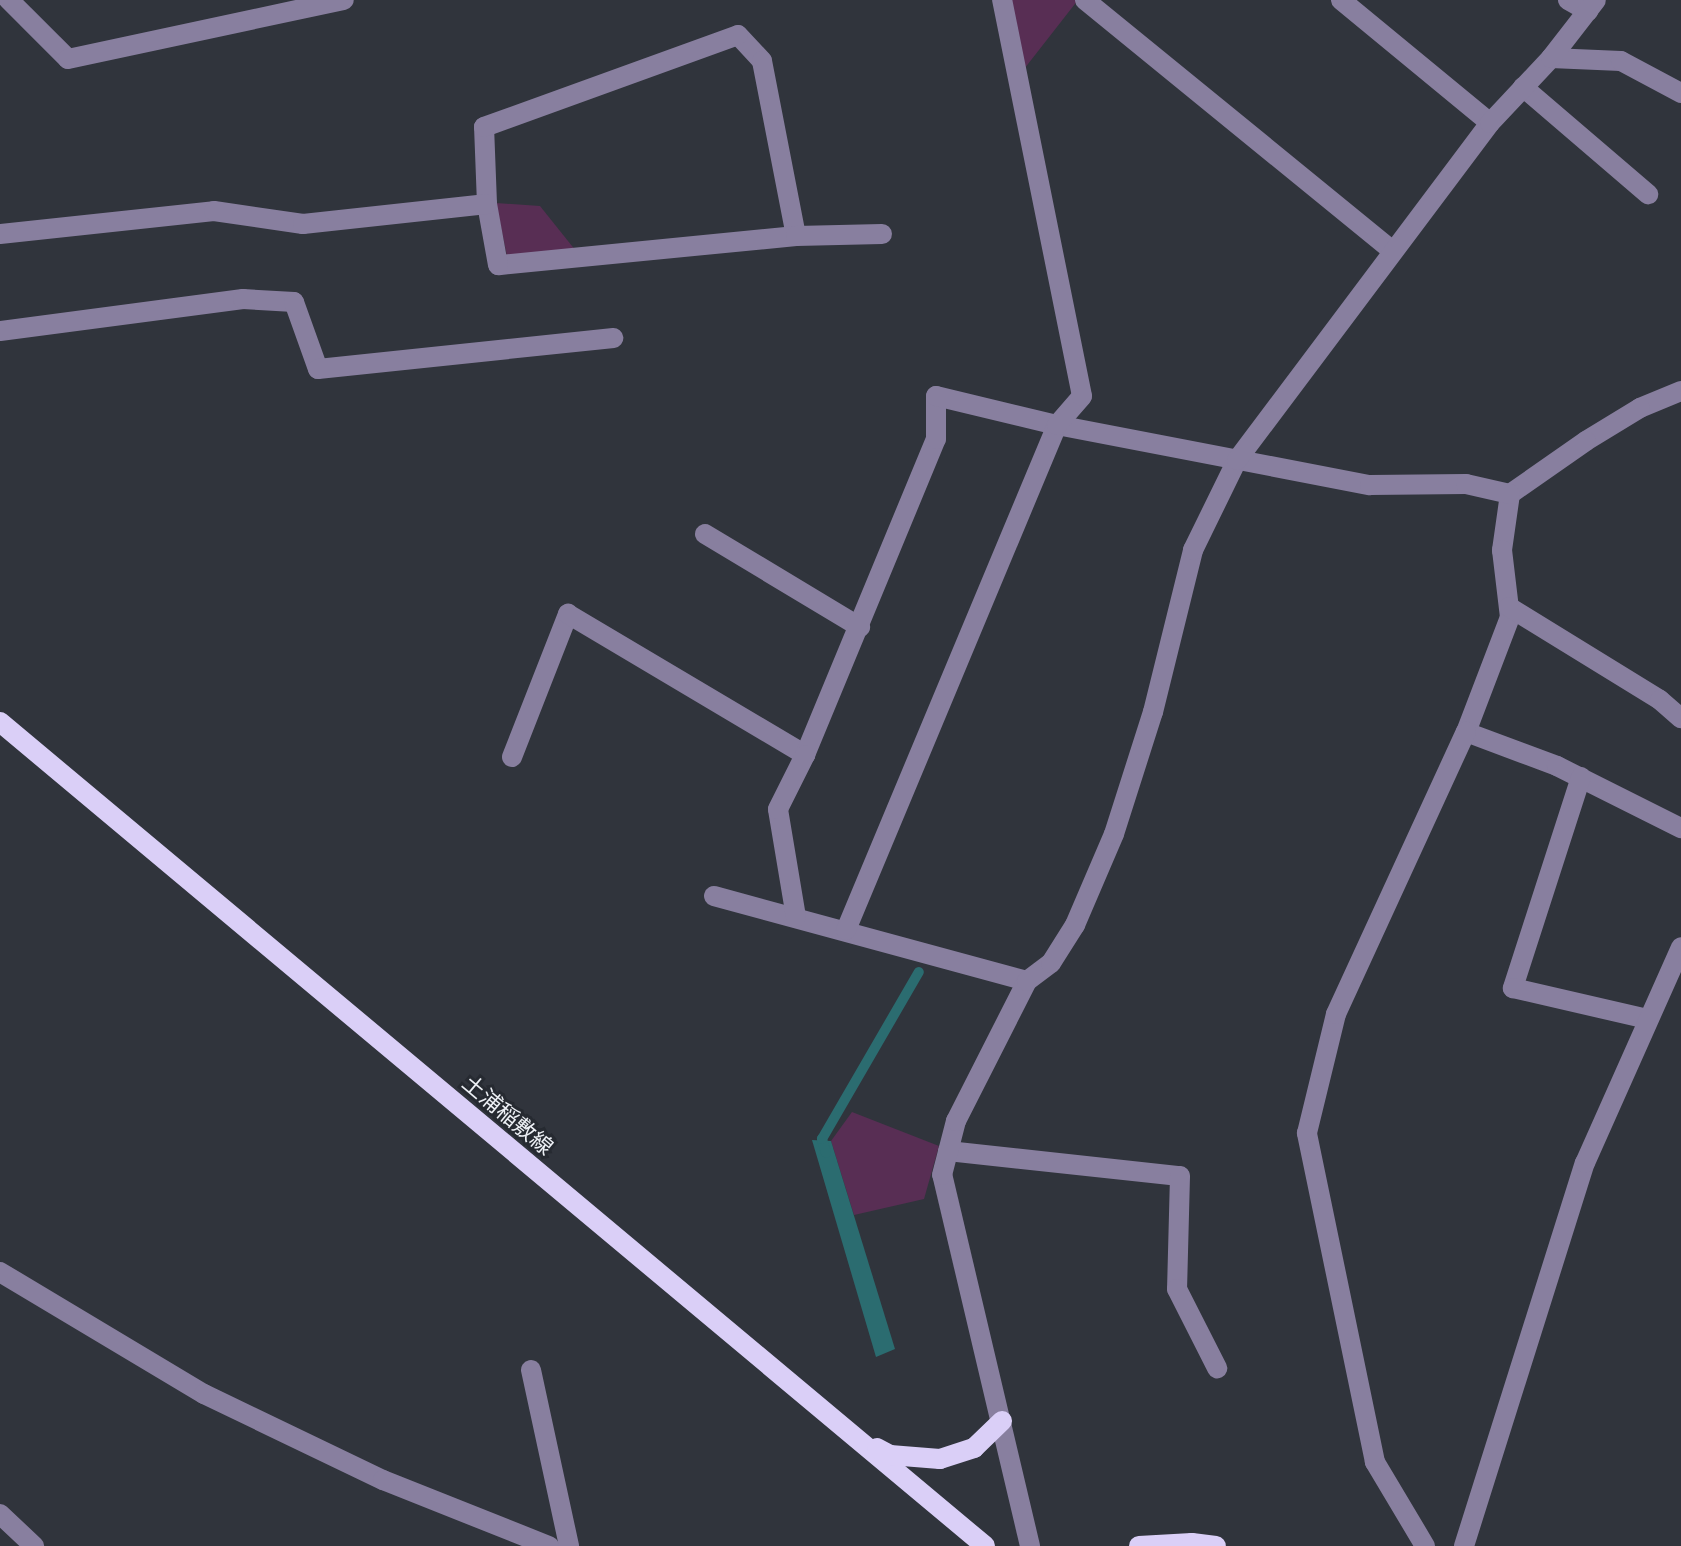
<!DOCTYPE html>
<html>
<head>
<meta charset="utf-8">
<style>
	body { margin:0 }
	#map { position:relative; width:1681px; height:1546px; overflow:hidden; background:#30343c; font-family:Karla,"Noto Sans JP",sans-serif }
	div>[style] { position:absolute }
	[style*='--x'] { left:calc(var(--x)*1px); top:calc(var(--y)*1px); width:calc(var(--w)*1px); rotate:calc(var(--a)*1deg) }
	.green>* { inset:0; background:#582e54 }
	.water>* { inset:0; background:#2b6c70 }
	.stream>* { height:10px; margin:-5px; padding:0 5px; transform-origin:5px; border-radius:5px; background:#2b6c70 }
	.minor>* { height:20px; margin:-10px; padding:0 10px; transform-origin:10px; border-radius:10px; background:#887f9f }
	.major>* { height:20px; margin:-10px; padding:0 10px; transform-origin:10px; border-radius:10px; background:#dacff7 }
	span { translate:-50% -50%; white-space:nowrap; text-align:center; line-height:1.15; -webkit-text-stroke:6px #262a31; paint-order:stroke }
	.street-label { font-size:22px; color:#edf0f5 }
</style>
</head>
<body>
<div id="map">
	<div class="green">
		<div style="clip-path:polygon(1006px 0,1078px 0,1021px 73px)"></div>
		<div style="clip-path:polygon(496px 203px,540px 206px,576px 251px,507px 256px)"></div>
		<div style="clip-path:polygon(852px 1112px,939px 1146px,924px 1199px,854px 1215px,831px 1141px)"></div>
	</div>
	<div class="water">
		<div style="clip-path:polygon(812px 1140px,831px 1141px,895px 1349px,876px 1357px)"></div>
	</div>
	<div class="stream">
		<div style="--x:826;--y:1153;--w:15;--a:-106"></div>
		<div style="--x:822;--y:1139;--w:193;--a:-59.9"></div>
	</div>
	<div class="minor">
		<div style="--x:9;--y:0;--w:83;--a:45"></div>
		<div style="--x:68;--y:59;--w:282;--a:-12.1"></div>
		<div style="--x:1085;--y:0;--w:395;--a:39.2"></div>
		<div style="--x:1341;--y:0;--w:193;--a:39.5"></div>
		<div style="--x:1568;--y:0;--w:23;--a:29"></div>
		<div style="--x:738;--y:35;--w:35;--a:47"></div>
		<div style="--x:762;--y:61;--w:178;--a:79"></div>
		<div style="--x:796;--y:236;--w:299;--a:174.4"></div>
		<div style="--x:498;--y:265;--w:62;--a:-100.2"></div>
		<div style="--x:487;--y:204;--w:77;--a:-92.2"></div>
		<div style="--x:484;--y:127;--w:270;--a:-19.9"></div>
		<div style="--x:1551;--y:58;--w:70;--a:2.5"></div>
		<div style="--x:1621;--y:61;--w:68;--a:28.1"></div>
		<div style="--x:1523;--y:87;--w:165;--a:40.6"></div>
		<div style="--x:0;--y:234;--w:215;--a:-6.1"></div>
		<div style="--x:214;--y:211;--w:90;--a:8.3"></div>
		<div style="--x:303;--y:224;--w:185;--a:-6.2"></div>
		<div style="--x:796;--y:236;--w:86;--a:-1.3"></div>
		<div style="--x:0;--y:331;--w:245;--a:-7.5"></div>
		<div style="--x:243;--y:299;--w:51;--a:3.4"></div>
		<div style="--x:294;--y:302;--w:71;--a:70.3"></div>
		<div style="--x:318;--y:369;--w:297;--a:-6"></div>
		<div style="--x:1681;--y:391;--w:44;--a:157.5"></div>
		<div style="--x:1640;--y:408;--w:63;--a:148.6"></div>
		<div style="--x:1586;--y:441;--w:93;--a:145.1"></div>
		<div style="--x:1510;--y:494;--w:57;--a:98.1"></div>
		<div style="--x:1502;--y:550;--w:67;--a:83.2"></div>
		<div style="--x:1510;--y:617;--w:123;--a:110.9"></div>
		<div style="--x:1466;--y:732;--w:97;--a:20.5"></div>
		<div style="--x:1557;--y:766;--w:139;--a:26.6"></div>
		<div style="--x:705;--y:534;--w:181;--a:31"></div>
		<div style="--x:1509;--y:607;--w:177;--a:31.6"></div>
		<div style="--x:1660;--y:700;--w:28;--a:41"></div>
		<div style="--x:512;--y:757;--w:154;--a:-68.6"></div>
		<div style="--x:568;--y:614;--w:276;--a:30.7"></div>
		<div style="--x:805;--y:755;--w:342;--a:-67.5"></div>
		<div style="--x:936;--y:439;--w:43;--a:-90"></div>
		<div style="--x:936;--y:396;--w:124;--a:13.5"></div>
		<div style="--x:1057;--y:425;--w:319;--a:10.9"></div>
		<div style="--x:1370;--y:485;--w:96;--a:-0.6"></div>
		<div style="--x:1466;--y:484;--w:45;--a:12.8"></div>
		<div style="--x:1581;--y:777;--w:222;--a:107.9"></div>
		<div style="--x:1513;--y:988;--w:138;--a:13"></div>
		<div style="--x:714;--y:896;--w:324;--a:15.2"></div>
		<div style="--x:796;--y:917;--w:109;--a:-99.5"></div>
		<div style="--x:778;--y:809;--w:60;--a:-63.4"></div>
		<div style="--x:846;--y:930;--w:547;--a:-67.32"></div>
		<div style="--x:1057;--y:425;--w:38;--a:-49"></div>
		<div style="--x:1082;--y:396;--w:404;--a:-101.4"></div>
		<div style="--x:948;--y:1151;--w:233;--a:6.2"></div>
		<div style="--x:1180;--y:1176;--w:113;--a:91.5"></div>
		<div style="--x:1177;--y:1289;--w:89;--a:63.1"></div>
		<div style="--x:0;--y:1272;--w:238;--a:30.9"></div>
		<div style="--x:204;--y:1394;--w:199;--a:25.7"></div>
		<div style="--x:383;--y:1480;--w:179;--a:21.7"></div>
		<div style="--x:531;--y:1370;--w:180;--a:77.8"></div>
		<div style="--x:0;--y:1514;--w:47;--a:43.3"></div>
		<div style="--x:1030;--y:1546;--w:381;--a:-103.3"></div>
		<div style="--x:942;--y:1175;--w:56;--a:-75.5"></div>
		<div style="--x:956;--y:1121;--w:157;--a:-63.1"></div>
		<div style="--x:1027;--y:981;--w:30;--a:-37"></div>
		<div style="--x:1051;--y:963;--w:45;--a:-57.7"></div>
		<div style="--x:1075;--y:925;--w:99;--a:-66.8"></div>
		<div style="--x:1114;--y:834;--w:128;--a:-72.3"></div>
		<div style="--x:1153;--y:712;--w:167;--a:-76.1"></div>
		<div style="--x:1193;--y:550;--w:100;--a:-63.9"></div>
		<div style="--x:1237;--y:460;--w:421;--a:-53.1"></div>
		<div style="--x:1490;--y:123;--w:89;--a:-46.8"></div>
		<div style="--x:1551;--y:58;--w:73;--a:-52.2"></div>
		<div style="--x:1425;--y:1546;--w:98;--a:-120.8"></div>
		<div style="--x:1375;--y:1462;--w:336;--a:-101.7"></div>
		<div style="--x:1307;--y:1133;--w:122;--a:-76.3"></div>
		<div style="--x:1336;--y:1014;--w:311;--a:-65.3"></div>
		<div style="--x:1464;--y:1546;--w:402;--a:-72.5"></div>
		<div style="--x:1585;--y:1163;--w:236;--a:-66"></div>
	</div>
	<div class="major">
		<div style="--x:0;--y:722;--w:1284;--a:39.91"></div>
		<div style="--x:877;--y:1448;--w:15;--a:28"></div>
		<div style="--x:890;--y:1455;--w:50;--a:4.6"></div>
		<div style="--x:940;--y:1459;--w:36;--a:-18"></div>
		<div style="--x:974;--y:1448;--w:39;--a:-44"></div>
		<div style="--x:1139;--y:1546;--w:53;--a:-3.2"></div>
		<div style="--x:1192;--y:1543;--w:24;--a:7"></div>
	</div>
	<div class="street-label">
		<span style="left:507px;top:1116px;rotate:40deg">土浦稲敷線</span>
	</div>
</div>
</body>
</html>
